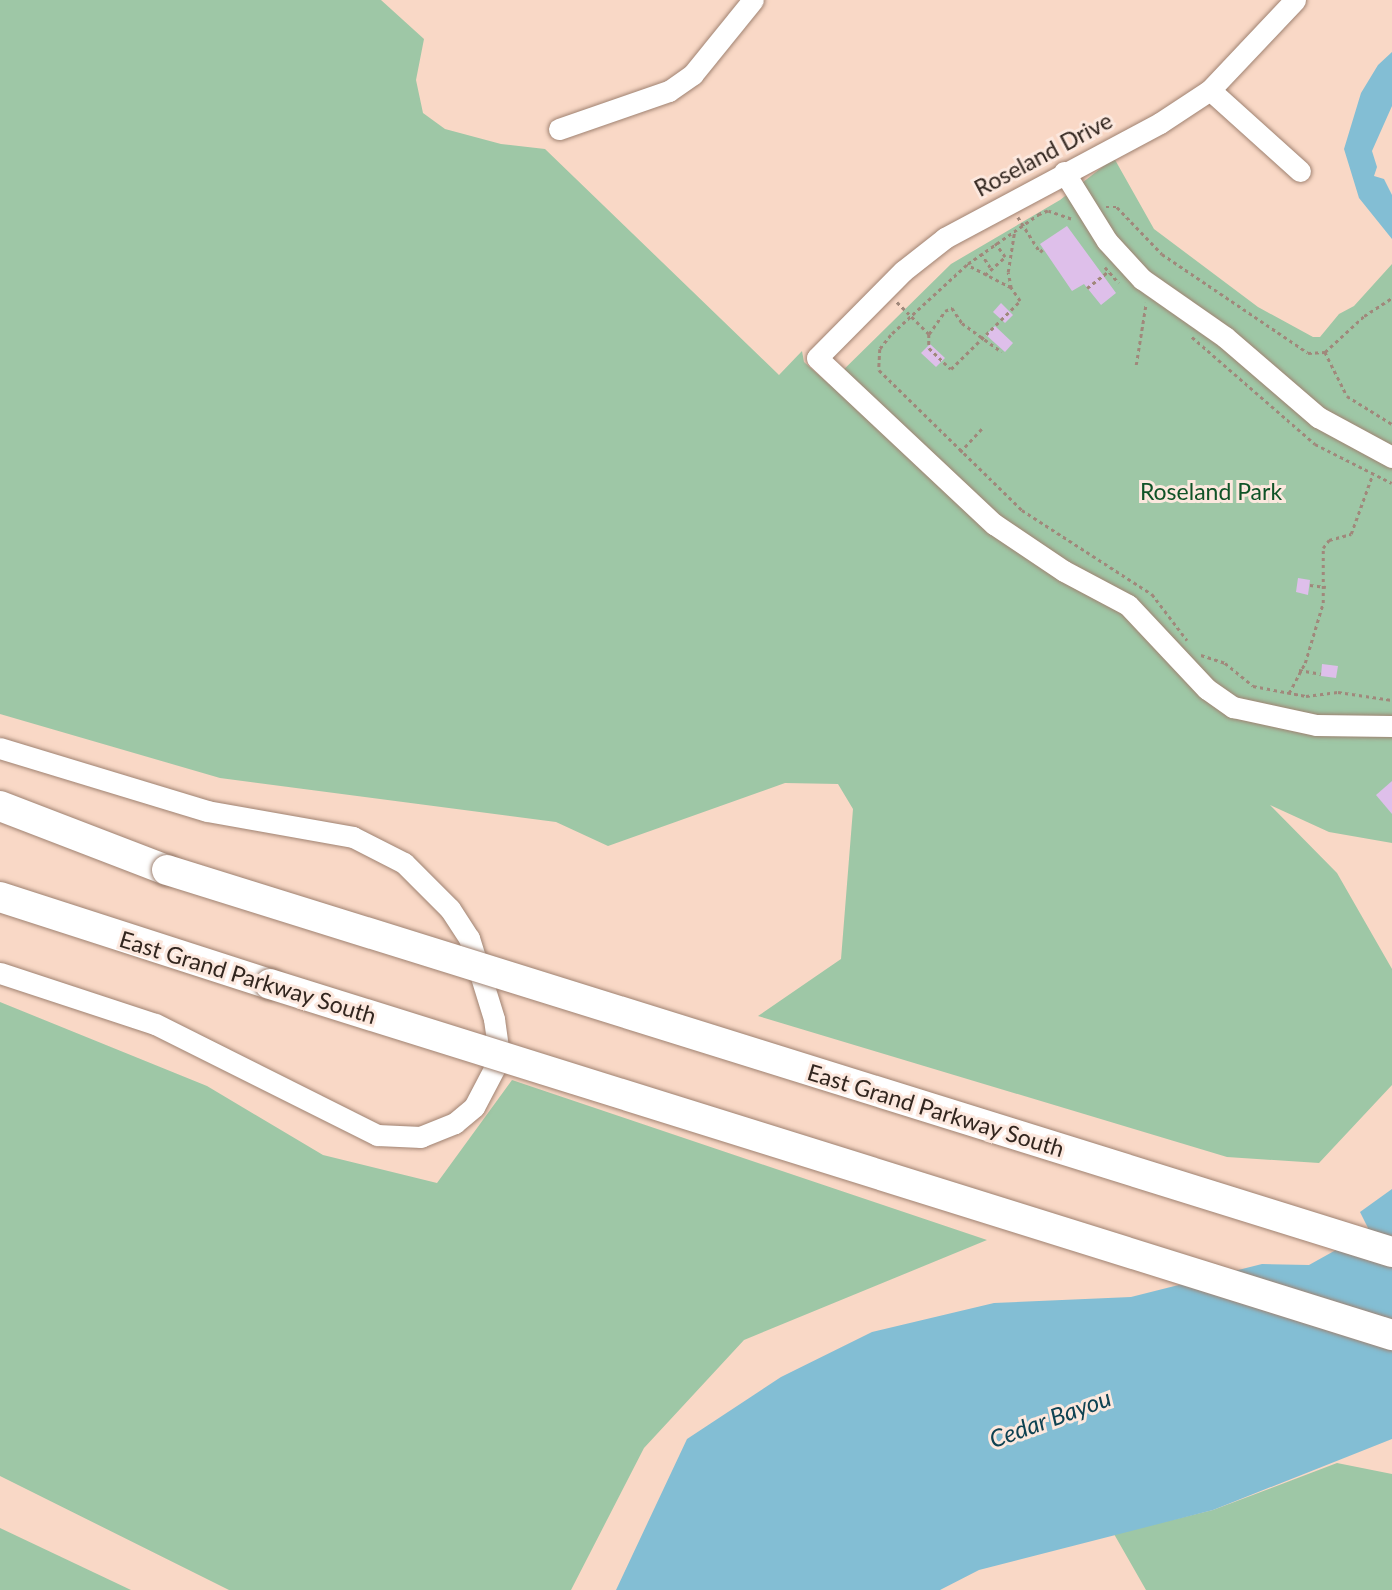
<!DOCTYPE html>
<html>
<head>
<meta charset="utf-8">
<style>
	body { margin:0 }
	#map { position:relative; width:1392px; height:1590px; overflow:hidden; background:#f9d8c6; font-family:Lato,sans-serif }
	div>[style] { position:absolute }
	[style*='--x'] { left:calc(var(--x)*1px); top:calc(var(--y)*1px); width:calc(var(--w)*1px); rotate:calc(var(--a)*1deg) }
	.green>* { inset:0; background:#9ec7a6 }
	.water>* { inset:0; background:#83bed4 }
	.building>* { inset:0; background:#debfea }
	.path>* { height:2.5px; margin-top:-1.25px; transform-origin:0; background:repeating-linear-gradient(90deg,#a0887b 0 3.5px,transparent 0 7px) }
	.roads { filter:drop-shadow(0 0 2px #9f8271) drop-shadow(0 0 2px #9f8271) }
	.minor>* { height:21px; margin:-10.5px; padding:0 10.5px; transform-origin:10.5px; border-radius:10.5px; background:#fff }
	.highway>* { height:30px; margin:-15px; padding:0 15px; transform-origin:15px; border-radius:15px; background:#fff }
	.bridges { filter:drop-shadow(0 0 2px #9f8271) drop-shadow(0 0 2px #9f8271) }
	.highway-bridge>* { height:30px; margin:-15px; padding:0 15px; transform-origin:15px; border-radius:15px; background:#fff }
	span { translate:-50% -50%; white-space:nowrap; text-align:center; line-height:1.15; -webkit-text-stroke:6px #fce8de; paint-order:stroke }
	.street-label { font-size:23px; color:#32261f }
	.park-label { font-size:23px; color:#0f5327 }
	.water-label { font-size:24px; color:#0e4252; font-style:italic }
</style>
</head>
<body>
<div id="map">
	<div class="green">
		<div style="clip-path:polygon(0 0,381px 0,424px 39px,416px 80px,423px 113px,445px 129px,501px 144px,545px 149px,779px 375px,802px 351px,804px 362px,829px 384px,951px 264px,1060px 200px,1114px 158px,1154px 229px,1258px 307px,1313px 337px,1320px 337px,1339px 314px,1354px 306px,1392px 264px,1392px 843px,1329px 832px,1270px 805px,1337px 873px,1392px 969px,1392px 1085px,1319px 1163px,1227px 1157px,758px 1016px,841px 959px,853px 809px,838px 784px,785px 783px,608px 846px,556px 822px,220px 778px,0 714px)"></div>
		<div style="clip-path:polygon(0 1002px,207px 1086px,323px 1155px,437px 1183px,512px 1080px,987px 1240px,744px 1340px,644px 1448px,571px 1590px,229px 1590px,0 1476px)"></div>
		<div style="clip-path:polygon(1337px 1463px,1392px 1474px,1392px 1590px,1146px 1590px,1114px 1534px,1213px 1510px)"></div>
		<div style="clip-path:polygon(0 1528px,131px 1590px,0 1590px)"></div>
	</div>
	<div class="water">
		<div style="clip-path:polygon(1392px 52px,1392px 106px,1372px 151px,1377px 167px,1374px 176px,1384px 179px,1392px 195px,1392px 239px,1359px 198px,1344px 149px,1361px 93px,1378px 65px)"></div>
		<div style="clip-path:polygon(1392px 1189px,1392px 1439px,1213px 1510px,979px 1570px,940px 1590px,616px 1590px,687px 1439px,781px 1377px,872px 1332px,994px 1303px,1131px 1297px,1262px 1264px,1309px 1265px,1361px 1236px,1368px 1228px,1360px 1212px)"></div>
	</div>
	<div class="building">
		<div style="clip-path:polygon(1067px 226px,1116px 293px,1101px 305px,1084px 284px,1072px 291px,1040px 244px)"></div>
		<div style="clip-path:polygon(1001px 303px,1013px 315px,1005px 323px,993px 312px)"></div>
		<div style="clip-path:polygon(995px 326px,1013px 343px,1005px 352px,986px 335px)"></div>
		<div style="clip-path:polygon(930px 344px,945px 358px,936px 367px,921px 353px)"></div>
		<div style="clip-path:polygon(1298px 578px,1310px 580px,1308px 595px,1296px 592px)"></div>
		<div style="clip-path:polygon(1322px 664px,1338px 666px,1336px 678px,1321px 676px)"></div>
		<div style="clip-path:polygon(1392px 781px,1392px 814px,1376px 795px)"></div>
	</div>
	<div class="path">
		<div style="--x:1106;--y:207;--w:11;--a:0"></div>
		<div style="--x:1117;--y:207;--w:65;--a:46.2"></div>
		<div style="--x:1162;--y:254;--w:176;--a:34.1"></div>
		<div style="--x:1308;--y:353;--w:17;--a:-3"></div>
		<div style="--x:1325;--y:352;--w:53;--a:-42.7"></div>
		<div style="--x:1364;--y:316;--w:33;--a:-33"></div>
		<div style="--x:1018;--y:217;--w:41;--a:57.8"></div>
		<div style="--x:1040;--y:252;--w:4;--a:-45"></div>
		<div style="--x:1071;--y:219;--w:24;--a:-161"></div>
		<div style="--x:1048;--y:211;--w:9;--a:159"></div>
		<div style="--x:1040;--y:214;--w:89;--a:145.1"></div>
		<div style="--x:967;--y:265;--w:103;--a:137.4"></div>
		<div style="--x:891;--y:335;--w:18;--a:128"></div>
		<div style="--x:880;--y:349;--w:21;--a:93"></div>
		<div style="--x:879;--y:370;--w:200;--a:44.4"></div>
		<div style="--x:1022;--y:510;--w:155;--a:32.9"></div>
		<div style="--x:1152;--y:594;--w:58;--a:52.7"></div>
		<div style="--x:981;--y:253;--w:17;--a:57"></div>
		<div style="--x:1105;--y:267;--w:21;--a:49"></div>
		<div style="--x:985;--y:275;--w:27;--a:-42"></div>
		<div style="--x:1005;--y:257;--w:17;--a:-126"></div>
		<div style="--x:1011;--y:288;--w:16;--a:-101"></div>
		<div style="--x:1008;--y:272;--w:39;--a:-81"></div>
		<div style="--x:1087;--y:288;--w:28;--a:-38"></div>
		<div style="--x:897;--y:302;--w:45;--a:45"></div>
		<div style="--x:929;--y:334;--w:28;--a:-55"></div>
		<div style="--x:945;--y:311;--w:8;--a:-23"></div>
		<div style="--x:952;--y:308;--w:18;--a:56"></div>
		<div style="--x:962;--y:323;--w:49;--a:35.9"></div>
		<div style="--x:929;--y:334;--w:14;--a:90"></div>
		<div style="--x:929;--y:348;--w:30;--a:44"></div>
		<div style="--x:951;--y:369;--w:97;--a:-44.6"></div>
		<div style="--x:1020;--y:301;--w:16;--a:-125"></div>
		<div style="--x:1011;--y:288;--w:50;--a:-152.4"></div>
		<div style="--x:1192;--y:337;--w:163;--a:41"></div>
		<div style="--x:1315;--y:444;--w:86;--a:26.9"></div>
		<div style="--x:1325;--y:352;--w:49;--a:63.4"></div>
		<div style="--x:1347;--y:396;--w:53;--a:31.9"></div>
		<div style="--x:1136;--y:365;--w:63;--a:-80.8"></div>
		<div style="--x:960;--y:452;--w:34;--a:-47"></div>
		<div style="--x:1310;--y:585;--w:16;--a:7"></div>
		<div style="--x:1201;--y:655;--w:25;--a:18"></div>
		<div style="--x:1225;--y:663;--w:36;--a:39"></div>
		<div style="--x:1253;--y:686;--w:54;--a:10.7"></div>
		<div style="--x:1306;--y:696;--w:32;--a:-7"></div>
		<div style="--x:1338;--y:692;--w:55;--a:8.4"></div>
		<div style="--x:1299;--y:670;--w:22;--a:10"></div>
		<div style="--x:1289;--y:693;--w:34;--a:-62"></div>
		<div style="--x:1305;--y:663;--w:63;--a:-73.3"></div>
		<div style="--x:1323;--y:603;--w:55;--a:-90"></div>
		<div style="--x:1323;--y:548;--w:10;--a:-53"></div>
		<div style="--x:1329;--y:540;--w:23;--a:-15"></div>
		<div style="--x:1351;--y:534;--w:62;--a:-70.1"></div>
	</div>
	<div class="roads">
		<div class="minor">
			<div style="--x:1295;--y:0;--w:124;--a:133.4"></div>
			<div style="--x:1210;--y:90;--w:60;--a:146.6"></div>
			<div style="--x:1160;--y:123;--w:244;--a:151.9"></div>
			<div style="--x:945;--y:238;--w:53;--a:141.8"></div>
			<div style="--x:903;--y:271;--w:122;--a:134.7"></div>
			<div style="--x:817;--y:358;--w:243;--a:43.2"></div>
			<div style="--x:994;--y:524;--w:84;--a:33.9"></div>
			<div style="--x:1064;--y:571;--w:72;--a:28"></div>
			<div style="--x:1128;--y:605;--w:115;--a:46.8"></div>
			<div style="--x:1207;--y:689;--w:32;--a:35"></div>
			<div style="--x:1233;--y:707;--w:85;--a:12.2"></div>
			<div style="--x:1316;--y:725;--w:76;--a:0.8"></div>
			<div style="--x:1210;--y:90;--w:121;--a:42"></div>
			<div style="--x:559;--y:129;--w:116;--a:-19.1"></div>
			<div style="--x:669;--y:91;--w:29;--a:-35"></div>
			<div style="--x:693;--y:74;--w:95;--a:-51"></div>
			<div style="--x:1064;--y:172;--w:81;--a:58.1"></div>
			<div style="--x:1107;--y:241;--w:52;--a:47.4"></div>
			<div style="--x:1142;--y:279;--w:101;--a:34.9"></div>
			<div style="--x:1225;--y:337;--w:123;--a:40.7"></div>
			<div style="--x:1318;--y:417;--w:84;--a:28.4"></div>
			<div style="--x:0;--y:748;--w:216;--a:16.9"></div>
			<div style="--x:207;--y:811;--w:148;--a:10.1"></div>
			<div style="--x:353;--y:837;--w:57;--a:27"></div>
			<div style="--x:404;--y:863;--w:65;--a:45"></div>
			<div style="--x:450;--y:909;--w:35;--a:57"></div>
			<div style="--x:469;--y:938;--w:85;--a:72.8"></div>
			<div style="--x:494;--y:1019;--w:27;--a:82"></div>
			<div style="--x:498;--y:1046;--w:21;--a:98"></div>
			<div style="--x:495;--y:1067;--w:45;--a:117.7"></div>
			<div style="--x:474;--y:1107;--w:25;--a:140"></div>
			<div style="--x:455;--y:1123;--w:37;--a:158"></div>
			<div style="--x:421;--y:1137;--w:44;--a:-177.4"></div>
			<div style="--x:377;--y:1135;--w:248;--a:-153.4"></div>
			<div style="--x:155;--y:1024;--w:163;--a:-161.8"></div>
		</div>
		<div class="highway">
			<div style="--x:0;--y:806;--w:179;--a:21"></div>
			<div style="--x:0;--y:897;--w:284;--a:17.9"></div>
		</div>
	</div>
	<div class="bridges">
		<div class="highway-bridge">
			<div style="--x:167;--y:870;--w:1283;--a:17.32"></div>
			<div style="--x:270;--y:984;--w:1176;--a:17.37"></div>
		</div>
	</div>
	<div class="street-label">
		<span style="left:1043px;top:154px;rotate:-28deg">Roseland Drive</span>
		<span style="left:248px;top:977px;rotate:17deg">East Grand Parkway South</span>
		<span style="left:936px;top:1110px;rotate:17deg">East Grand Parkway South</span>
	</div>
	<div class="park-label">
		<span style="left:1211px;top:491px">Roseland Park</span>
	</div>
	<div class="water-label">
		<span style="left:1050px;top:1418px;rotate:-20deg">Cedar Bayou</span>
	</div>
</div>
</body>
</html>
